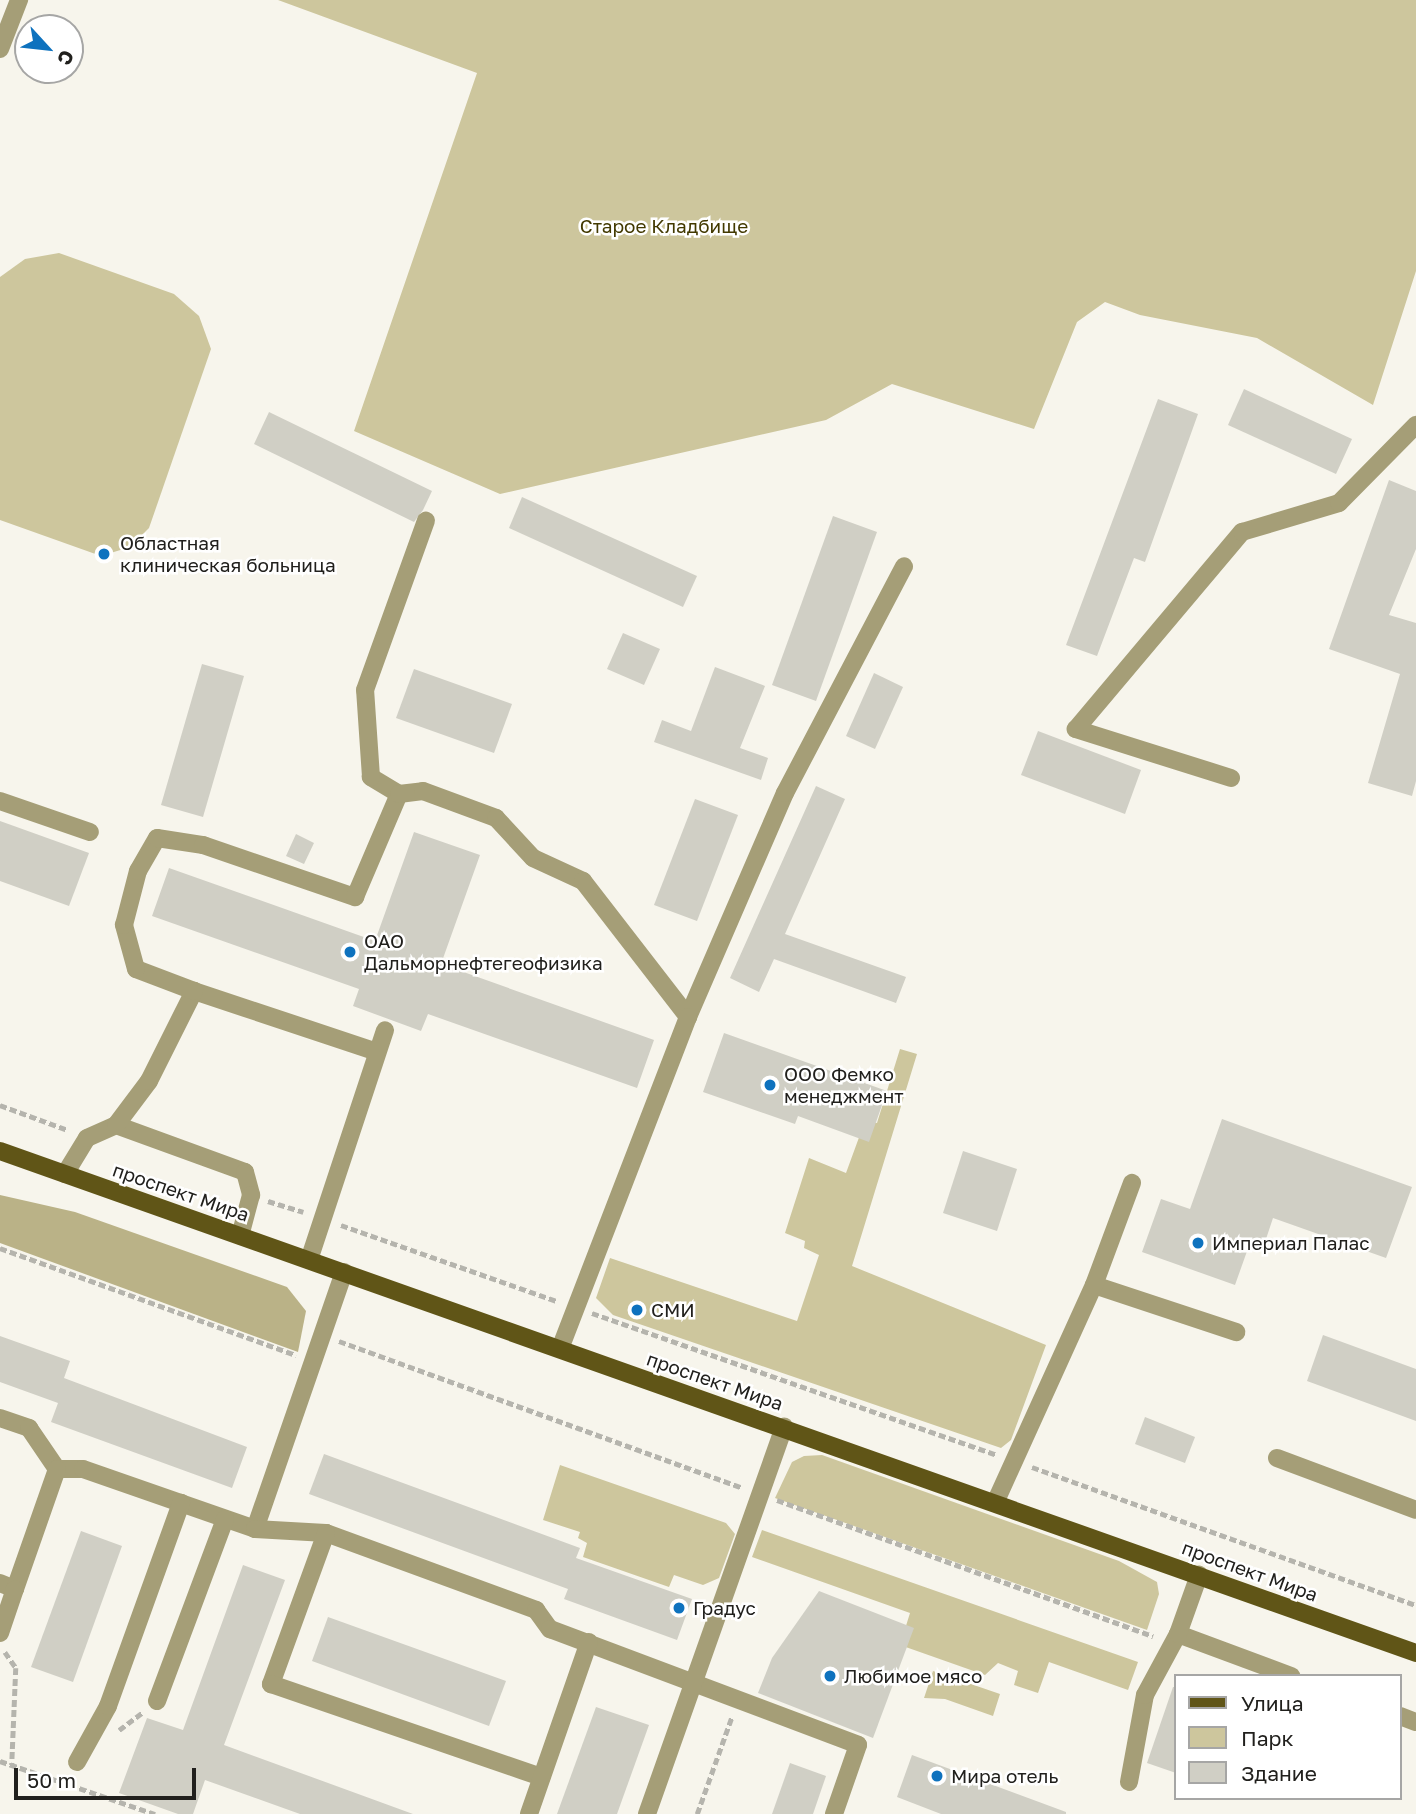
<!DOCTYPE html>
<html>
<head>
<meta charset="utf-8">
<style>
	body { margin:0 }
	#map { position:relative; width:1416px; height:1814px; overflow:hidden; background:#f7f5ec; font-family:"Golos Text",sans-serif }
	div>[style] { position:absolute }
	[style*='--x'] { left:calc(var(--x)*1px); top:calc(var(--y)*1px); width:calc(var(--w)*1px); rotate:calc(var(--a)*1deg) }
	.green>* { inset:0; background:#cdc69d }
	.forest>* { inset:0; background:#bab287 }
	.building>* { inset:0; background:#d0cfc5 }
	.path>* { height:4.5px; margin-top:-2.25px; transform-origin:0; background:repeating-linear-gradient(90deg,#b5b4ad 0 7px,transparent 0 10.5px) }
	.minor>* { height:18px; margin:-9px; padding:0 9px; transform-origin:9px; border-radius:9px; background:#a59e77 }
	.major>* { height:18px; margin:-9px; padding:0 9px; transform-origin:9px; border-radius:9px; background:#605517 }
	.dots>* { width:19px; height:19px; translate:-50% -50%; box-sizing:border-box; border:4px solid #fff; border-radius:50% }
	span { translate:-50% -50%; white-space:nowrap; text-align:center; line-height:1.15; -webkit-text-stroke:5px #fff; paint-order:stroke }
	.park-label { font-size:19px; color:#423900 }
	.poi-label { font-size:19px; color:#21201d }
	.left { translate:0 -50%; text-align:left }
	.street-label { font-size:19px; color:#21201d }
	.legend { position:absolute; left:1174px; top:1674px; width:228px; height:126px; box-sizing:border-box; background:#fff; border:2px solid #a6a6a5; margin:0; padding:9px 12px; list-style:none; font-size:21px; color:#21201d }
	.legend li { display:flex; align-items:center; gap:14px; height:35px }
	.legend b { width:35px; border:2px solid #a6a6a5 }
	.north { position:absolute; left:14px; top:14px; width:70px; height:70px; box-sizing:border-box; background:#fff; border:2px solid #a6a6a5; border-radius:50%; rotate:117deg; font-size:19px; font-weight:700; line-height:28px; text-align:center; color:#21201d }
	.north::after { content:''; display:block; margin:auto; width:24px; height:32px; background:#0e72be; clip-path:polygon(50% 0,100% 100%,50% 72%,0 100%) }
	.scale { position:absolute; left:14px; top:1768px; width:182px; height:32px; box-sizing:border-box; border:4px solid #21201d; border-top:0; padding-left:9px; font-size:21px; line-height:24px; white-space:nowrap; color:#21201d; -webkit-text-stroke:5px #fff; paint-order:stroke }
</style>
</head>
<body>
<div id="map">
	<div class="green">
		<div style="clip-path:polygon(278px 0,1416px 0,1416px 271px,1373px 405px,1257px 338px,1140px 315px,1105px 302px,1077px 322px,1034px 429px,892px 384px,826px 420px,500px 494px,354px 431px,477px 73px)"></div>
		<div style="clip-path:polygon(59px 253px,174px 294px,199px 316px,211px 349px,149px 528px,130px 547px,101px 556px,0 520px,0 277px,25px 259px)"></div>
		<div style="clip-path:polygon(900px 1049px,917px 1054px,852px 1266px,1046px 1345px,1011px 1440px,1001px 1448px,613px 1315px,596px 1298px,610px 1258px,797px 1321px,819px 1255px,804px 1248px,805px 1241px,785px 1233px,809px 1158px,846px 1173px,865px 1121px,877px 1123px)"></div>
		<div style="clip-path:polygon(822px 1455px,1119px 1561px,1157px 1582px,1159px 1594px,1147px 1630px,775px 1498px,792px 1462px,804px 1456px)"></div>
		<div style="clip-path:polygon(560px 1465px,726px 1523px,735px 1534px,719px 1578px,703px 1585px,674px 1575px,669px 1587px,583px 1557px,587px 1543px,578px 1538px,580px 1532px,543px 1520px)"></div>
		<div style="clip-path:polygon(762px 1530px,1138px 1662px,1128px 1690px,1049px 1662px,1038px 1693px,1014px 1685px,1018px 1671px,998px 1663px,985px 1675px,900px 1645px,910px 1613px,752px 1557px)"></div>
		<div style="clip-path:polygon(933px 1671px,1000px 1694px,993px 1716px,945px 1699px,924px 1698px)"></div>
	</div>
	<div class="forest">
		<div style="clip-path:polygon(0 1195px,75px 1212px,287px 1287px,306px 1311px,298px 1352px,0 1243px)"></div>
	</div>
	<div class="building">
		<div style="clip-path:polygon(1244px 389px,1352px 439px,1336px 474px,1228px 425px)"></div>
		<div style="clip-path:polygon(1158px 399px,1198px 414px,1145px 562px,1134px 558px,1097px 656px,1066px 645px)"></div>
		<div style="clip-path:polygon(269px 412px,432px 491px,423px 510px,414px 522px,254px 444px)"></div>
		<div style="clip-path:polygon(1389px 480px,1416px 491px,1416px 549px,1389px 615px,1416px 623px,1416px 781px,1412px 796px,1368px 783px,1400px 674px,1329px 649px)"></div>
		<div style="clip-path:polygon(522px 497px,697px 576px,683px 607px,509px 528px)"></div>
		<div style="clip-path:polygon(833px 516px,877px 532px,816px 701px,772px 685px)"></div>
		<div style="clip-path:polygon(623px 633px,660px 649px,644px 685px,607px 669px)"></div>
		<div style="clip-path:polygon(202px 664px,244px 676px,203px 817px,161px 805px)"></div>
		<div style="clip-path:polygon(715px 667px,765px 686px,740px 748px,768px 758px,761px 780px,654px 742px,662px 720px,691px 731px)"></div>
		<div style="clip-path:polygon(414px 669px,512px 704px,494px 753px,396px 718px)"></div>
		<div style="clip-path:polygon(874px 673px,903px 687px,875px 749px,846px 736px)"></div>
		<div style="clip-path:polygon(1038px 731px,1141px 770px,1125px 814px,1021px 775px)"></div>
		<div style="clip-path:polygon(816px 786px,845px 799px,785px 934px,906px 977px,896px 1003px,774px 959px,759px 992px,730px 978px)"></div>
		<div style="clip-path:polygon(695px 799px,738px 815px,697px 921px,654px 905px)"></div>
		<div style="clip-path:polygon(0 821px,89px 853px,69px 906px,0 881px)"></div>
		<div style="clip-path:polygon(414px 832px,480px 855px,441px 964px,654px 1040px,637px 1088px,428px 1014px,421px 1031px,353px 1006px,359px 989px,152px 916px,169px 868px,375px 941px)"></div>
		<div style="clip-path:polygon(296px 834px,314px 843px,304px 864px,286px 856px)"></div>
		<div style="clip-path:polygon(724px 1033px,887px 1091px,869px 1142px,798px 1116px,795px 1124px,703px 1092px)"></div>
		<div style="clip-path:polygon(1222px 1119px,1412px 1187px,1386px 1258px,1273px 1218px,1264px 1245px,1251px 1240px,1235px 1285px,1142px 1252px,1161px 1199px,1190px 1209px)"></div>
		<div style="clip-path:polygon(963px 1151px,1017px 1169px,997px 1231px,943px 1213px)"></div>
		<div style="clip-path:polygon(1323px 1335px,1416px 1369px,1416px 1421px,1307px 1381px)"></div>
		<div style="clip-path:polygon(0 1336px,70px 1361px,64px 1378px,247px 1447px,232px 1488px,51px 1422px,58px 1403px,0 1382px)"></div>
		<div style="clip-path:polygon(1145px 1417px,1195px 1437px,1185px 1463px,1135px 1444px)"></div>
		<div style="clip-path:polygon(324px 1454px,580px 1548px,576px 1558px,692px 1599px,677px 1640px,564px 1599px,568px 1589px,309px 1494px)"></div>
		<div style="clip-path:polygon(81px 1531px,122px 1546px,73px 1682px,31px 1667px)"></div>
		<div style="clip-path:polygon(243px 1565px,285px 1580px,224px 1745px,413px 1814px,300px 1814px,205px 1780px,193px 1814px,178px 1814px,119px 1793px,147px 1718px,183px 1730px)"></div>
		<div style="clip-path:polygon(819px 1591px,914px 1628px,873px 1738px,758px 1693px,772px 1658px)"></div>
		<div style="clip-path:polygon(328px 1617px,506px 1681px,489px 1726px,312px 1661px)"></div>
		<div style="clip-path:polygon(1173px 1687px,1176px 1687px,1176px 1773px,1147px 1763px)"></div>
		<div style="clip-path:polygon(596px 1707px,649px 1725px,617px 1814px,557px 1814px)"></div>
		<div style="clip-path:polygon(912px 1755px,1066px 1812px,1066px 1814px,941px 1814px,897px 1797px)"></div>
		<div style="clip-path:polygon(790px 1763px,826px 1776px,813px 1814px,772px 1814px)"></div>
	</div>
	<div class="path">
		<div style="--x:0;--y:1105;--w:72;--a:20.2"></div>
		<div style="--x:268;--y:1201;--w:37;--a:17"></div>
		<div style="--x:341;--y:1225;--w:229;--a:19.4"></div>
		<div style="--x:0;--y:1248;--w:315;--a:19.9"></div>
		<div style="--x:592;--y:1313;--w:429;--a:19.3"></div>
		<div style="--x:339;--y:1341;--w:429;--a:20"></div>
		<div style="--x:1032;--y:1467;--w:408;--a:19.8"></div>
		<div style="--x:777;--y:1500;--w:400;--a:19.9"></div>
		<div style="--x:5;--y:1652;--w:19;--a:55"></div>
		<div style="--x:16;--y:1668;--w:97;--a:92.4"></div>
		<div style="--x:119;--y:1730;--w:30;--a:-37"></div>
		<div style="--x:0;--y:1761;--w:164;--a:18.9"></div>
		<div style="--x:697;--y:1814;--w:104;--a:-70.3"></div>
	</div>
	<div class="minor">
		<div style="--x:0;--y:49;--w:53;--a:-68.8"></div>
		<div style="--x:1231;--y:778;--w:163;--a:-162.5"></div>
		<div style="--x:1076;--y:729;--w:258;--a:-49.9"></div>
		<div style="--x:1242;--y:532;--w:101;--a:-16.6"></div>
		<div style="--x:1339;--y:503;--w:110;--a:-45.4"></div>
		<div style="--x:399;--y:794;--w:33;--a:-149"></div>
		<div style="--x:371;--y:777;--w:87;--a:-93.9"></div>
		<div style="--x:365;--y:690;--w:180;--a:-70.2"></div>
		<div style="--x:0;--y:801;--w:95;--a:19"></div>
		<div style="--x:194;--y:991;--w:193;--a:18.4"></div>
		<div style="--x:688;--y:1017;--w:244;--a:-66.6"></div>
		<div style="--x:785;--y:793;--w:256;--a:-62.3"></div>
		<div style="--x:116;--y:1125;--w:137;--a:20"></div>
		<div style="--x:245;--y:1172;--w:24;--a:75"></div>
		<div style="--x:251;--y:1195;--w:42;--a:105"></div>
		<div style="--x:65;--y:1174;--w:42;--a:-58.6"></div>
		<div style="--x:87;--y:1138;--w:32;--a:-24"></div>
		<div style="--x:116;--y:1125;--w:55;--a:-53.1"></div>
		<div style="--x:149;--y:1081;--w:101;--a:-63.4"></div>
		<div style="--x:194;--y:991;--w:62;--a:-159.2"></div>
		<div style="--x:136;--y:969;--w:46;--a:-105.3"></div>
		<div style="--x:124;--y:925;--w:56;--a:-75.5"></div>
		<div style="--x:138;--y:871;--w:38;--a:-60"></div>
		<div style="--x:157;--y:838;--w:47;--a:8.7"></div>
		<div style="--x:203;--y:845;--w:161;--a:18.9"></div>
		<div style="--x:355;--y:897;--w:112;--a:-66.9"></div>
		<div style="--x:399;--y:794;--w:24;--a:-7"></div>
		<div style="--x:423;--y:791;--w:78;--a:20.3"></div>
		<div style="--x:496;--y:818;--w:54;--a:47.2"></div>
		<div style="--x:533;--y:858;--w:55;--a:24.7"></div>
		<div style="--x:583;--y:881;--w:172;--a:52.3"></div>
		<div style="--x:688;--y:1017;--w:355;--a:111.1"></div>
		<div style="--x:309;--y:1260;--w:242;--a:-71.7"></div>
		<div style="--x:1094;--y:1285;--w:150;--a:18.3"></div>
		<div style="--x:0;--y:1418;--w:31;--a:19"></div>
		<div style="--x:29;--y:1428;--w:50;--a:55.7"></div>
		<div style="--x:57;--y:1469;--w:26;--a:0"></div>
		<div style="--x:83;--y:1469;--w:182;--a:19.2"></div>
		<div style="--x:255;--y:1529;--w:272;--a:-70.9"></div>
		<div style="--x:1277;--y:1458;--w:148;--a:20.5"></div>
		<div style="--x:995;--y:1503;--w:239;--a:-65.6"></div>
		<div style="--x:1094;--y:1285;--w:109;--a:-69.6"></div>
		<div style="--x:255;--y:1529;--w:71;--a:3.2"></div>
		<div style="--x:326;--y:1533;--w:224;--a:20.1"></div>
		<div style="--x:536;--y:1610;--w:24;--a:54"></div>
		<div style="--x:550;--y:1629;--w:329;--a:20.6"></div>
		<div style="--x:858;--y:1745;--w:73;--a:109.2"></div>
		<div style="--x:326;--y:1533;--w:161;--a:110"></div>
		<div style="--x:271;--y:1684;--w:286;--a:19"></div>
		<div style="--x:0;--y:1583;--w:16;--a:22"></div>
		<div style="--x:15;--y:1589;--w:127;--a:-70.7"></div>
		<div style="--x:0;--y:1633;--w:46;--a:-71.2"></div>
		<div style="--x:1178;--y:1634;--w:121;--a:20.4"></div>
		<div style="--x:157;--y:1701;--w:194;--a:-69.5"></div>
		<div style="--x:1400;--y:1716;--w:17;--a:21"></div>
		<div style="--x:77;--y:1762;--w:64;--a:-61"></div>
		<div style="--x:108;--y:1706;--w:216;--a:-70.2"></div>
		<div style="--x:1129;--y:1782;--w:88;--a:-79.6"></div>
		<div style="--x:1145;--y:1695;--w:69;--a:-61.6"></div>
		<div style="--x:1178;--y:1634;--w:63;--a:-70.4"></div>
		<div style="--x:529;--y:1814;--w:182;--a:-70.8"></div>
		<div style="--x:647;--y:1814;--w:411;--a:-70.5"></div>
	</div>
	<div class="major">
		<div style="--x:0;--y:1151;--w:1502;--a:19.52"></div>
	</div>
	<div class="dots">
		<div style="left:104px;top:554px;background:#0e72be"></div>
		<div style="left:350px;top:952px;background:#0e72be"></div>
		<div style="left:770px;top:1085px;background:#0e72be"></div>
		<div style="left:1198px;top:1243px;background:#0e72be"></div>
		<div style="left:637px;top:1310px;background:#0e72be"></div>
		<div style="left:679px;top:1608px;background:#0e72be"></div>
		<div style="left:830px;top:1676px;background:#0e72be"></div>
		<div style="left:937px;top:1776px;background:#0e72be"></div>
	</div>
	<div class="park-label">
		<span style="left:664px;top:226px">Старое Кладбище</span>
	</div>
	<div class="poi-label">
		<span class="left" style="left:120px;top:554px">Областная<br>клиническая больница</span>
		<span class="left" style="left:364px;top:952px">ОАО<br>Дальморнефтегеофизика</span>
		<span class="left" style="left:784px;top:1085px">ООО Фемко<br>менеджмент</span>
		<span class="left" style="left:1212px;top:1243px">Империал Палас</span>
		<span class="left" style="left:651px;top:1310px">СМИ</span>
		<span class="left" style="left:693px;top:1608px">Градус</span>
		<span class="left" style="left:844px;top:1676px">Любимое мясо</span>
		<span class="left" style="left:951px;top:1776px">Мира отель</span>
	</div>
	<div class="street-label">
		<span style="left:181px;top:1192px;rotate:19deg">проспект Мира</span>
		<span style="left:715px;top:1381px;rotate:19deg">проспект Мира</span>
		<span style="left:1250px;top:1571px;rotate:20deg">проспект Мира</span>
	</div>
	<ul class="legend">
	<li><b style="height:9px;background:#605517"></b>Улица</li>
	<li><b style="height:19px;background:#cdc69d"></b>Парк</li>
	<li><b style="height:19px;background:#d0cfc5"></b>Здание</li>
	</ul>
	<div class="north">С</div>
	<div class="scale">50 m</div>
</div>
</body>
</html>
